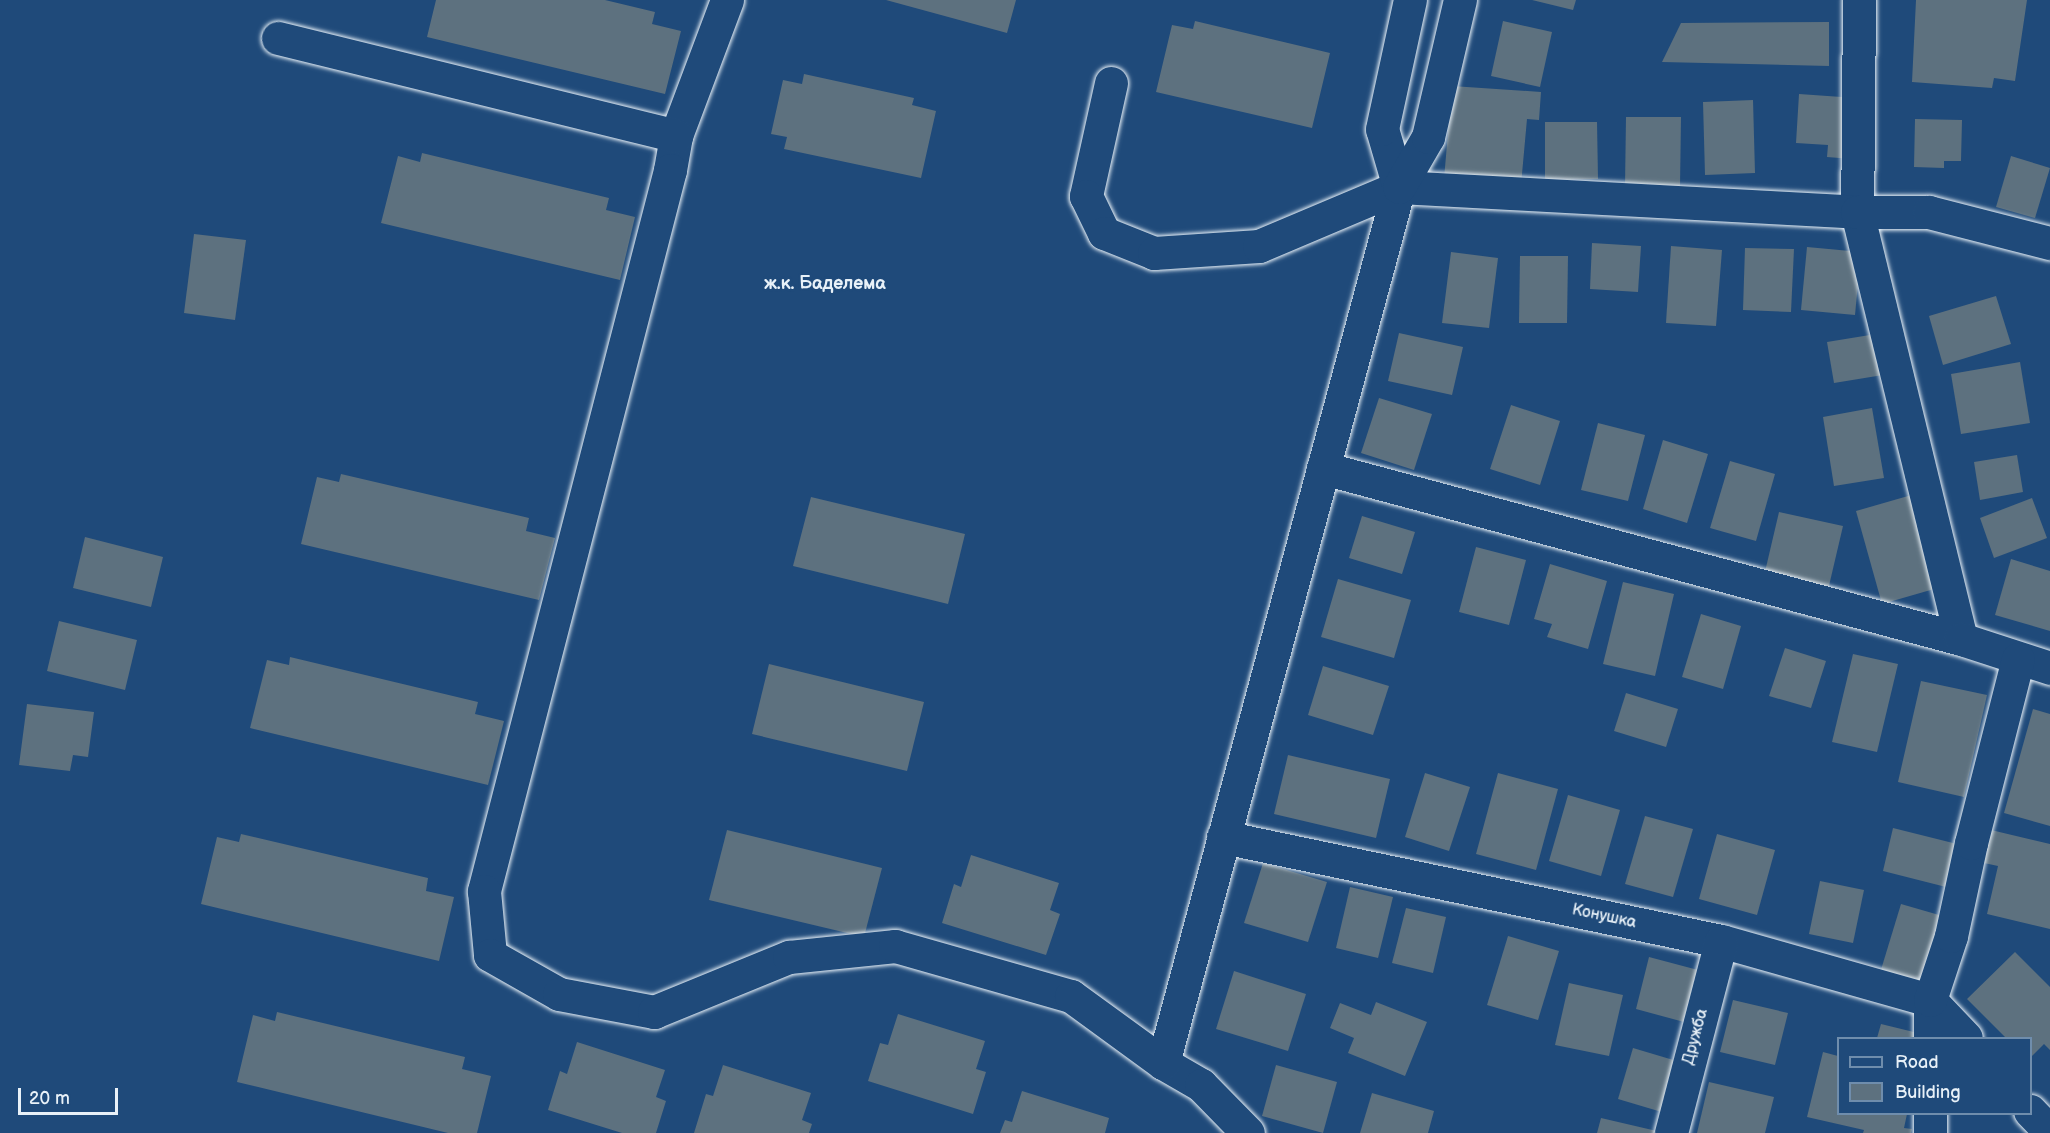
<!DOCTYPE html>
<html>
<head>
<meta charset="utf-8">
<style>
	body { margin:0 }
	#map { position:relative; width:2050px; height:1133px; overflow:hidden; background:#1f4a7a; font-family:"Balsamiq Sans",sans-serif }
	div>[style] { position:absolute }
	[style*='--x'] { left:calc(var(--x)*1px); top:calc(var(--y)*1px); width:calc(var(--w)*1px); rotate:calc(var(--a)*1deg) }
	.building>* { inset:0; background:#5d717f }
	.roads { filter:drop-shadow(0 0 2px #e8f1f8) drop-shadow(0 0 2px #e8f1f8) }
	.minor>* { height:33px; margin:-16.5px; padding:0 16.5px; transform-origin:16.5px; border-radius:16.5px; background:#1f4a7a }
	span { translate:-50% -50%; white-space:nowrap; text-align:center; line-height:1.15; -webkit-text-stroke:5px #1f4a7a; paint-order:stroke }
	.street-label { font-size:16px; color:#e8f1f8 }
	.neighbourhood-label { font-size:18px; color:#e8f1f8; font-weight:700 }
	.legend { position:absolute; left:1837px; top:1037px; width:195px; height:78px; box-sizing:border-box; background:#1f4a7a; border:2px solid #6f8dac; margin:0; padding:8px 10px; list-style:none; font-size:18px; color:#e8f1f8 }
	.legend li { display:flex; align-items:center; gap:12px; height:30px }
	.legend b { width:30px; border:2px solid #6f8dac }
	.scale { position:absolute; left:18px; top:1088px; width:100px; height:27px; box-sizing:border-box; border:3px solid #e8f1f8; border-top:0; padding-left:8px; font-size:18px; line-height:21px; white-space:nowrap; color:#e8f1f8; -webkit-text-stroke:4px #1f4a7a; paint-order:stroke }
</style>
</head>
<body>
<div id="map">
	<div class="building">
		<div style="clip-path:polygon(436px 0,605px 0,655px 12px,652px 24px,681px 31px,665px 94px,427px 37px)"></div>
		<div style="clip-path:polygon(886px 0,1016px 0,1007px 33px)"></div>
		<div style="clip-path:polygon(1532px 0,1576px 0,1573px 10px)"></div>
		<div style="clip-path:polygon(1916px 0,2027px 0,2015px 81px,1994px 78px,1992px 88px,1912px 82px)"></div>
		<div style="clip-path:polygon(1195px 21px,1330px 53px,1312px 128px,1156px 92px,1172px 25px,1193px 29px)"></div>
		<div style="clip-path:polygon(1503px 21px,1552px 32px,1540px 87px,1491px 76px)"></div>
		<div style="clip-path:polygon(1829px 22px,1829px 66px,1662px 62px,1681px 23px)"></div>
		<div style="clip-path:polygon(804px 74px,914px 98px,912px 105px,936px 111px,921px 178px,784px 149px,787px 137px,771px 134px,783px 80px,802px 84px)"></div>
		<div style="clip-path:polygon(1452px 86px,1541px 92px,1539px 120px,1527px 119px,1521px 185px,1444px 179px)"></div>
		<div style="clip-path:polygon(1799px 94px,1856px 98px,1852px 159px,1827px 157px,1828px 145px,1796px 143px)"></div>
		<div style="clip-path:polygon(1753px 100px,1755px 173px,1705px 175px,1703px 102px)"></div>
		<div style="clip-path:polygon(1626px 117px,1681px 117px,1680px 186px,1625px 186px)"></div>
		<div style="clip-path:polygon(1915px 119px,1962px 120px,1961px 161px,1944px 161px,1944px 168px,1914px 167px)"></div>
		<div style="clip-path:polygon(1545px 122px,1597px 122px,1598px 179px,1545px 180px)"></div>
		<div style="clip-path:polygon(422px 153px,609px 198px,606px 210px,635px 217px,620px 280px,381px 223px,398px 156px,420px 162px)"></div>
		<div style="clip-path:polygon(2011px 156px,2050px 168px,2035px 218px,1996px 207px)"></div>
		<div style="clip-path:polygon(194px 234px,246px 240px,235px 320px,184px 313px)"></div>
		<div style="clip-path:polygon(1592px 243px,1641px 246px,1638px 292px,1590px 289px)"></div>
		<div style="clip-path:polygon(1671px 246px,1722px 250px,1716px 326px,1666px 323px)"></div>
		<div style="clip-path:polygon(1807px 247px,1861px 252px,1855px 315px,1801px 310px)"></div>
		<div style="clip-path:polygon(1745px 248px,1794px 249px,1791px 312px,1743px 310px)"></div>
		<div style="clip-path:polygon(1451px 252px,1498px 258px,1489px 328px,1442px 323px)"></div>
		<div style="clip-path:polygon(1520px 256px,1568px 256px,1567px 323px,1519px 323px)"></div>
		<div style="clip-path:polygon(1996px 296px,2011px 344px,1943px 365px,1929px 316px)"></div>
		<div style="clip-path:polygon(1399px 333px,1463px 347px,1452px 395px,1388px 381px)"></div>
		<div style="clip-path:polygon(1876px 334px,1883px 375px,1834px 383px,1827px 342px)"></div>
		<div style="clip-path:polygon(2020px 362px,2030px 423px,1961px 434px,1951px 374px)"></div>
		<div style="clip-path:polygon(1379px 398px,1432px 414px,1414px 470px,1361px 453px)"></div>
		<div style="clip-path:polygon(1511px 405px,1560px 421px,1540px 485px,1490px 469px)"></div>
		<div style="clip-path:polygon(1872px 408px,1884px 478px,1834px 486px,1823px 417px)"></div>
		<div style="clip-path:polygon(1598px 423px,1645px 435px,1628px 501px,1581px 490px)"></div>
		<div style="clip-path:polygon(1663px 440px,1708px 454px,1687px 523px,1643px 509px)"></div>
		<div style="clip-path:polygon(2017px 455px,2023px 492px,1980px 500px,1974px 462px)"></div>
		<div style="clip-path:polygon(1730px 461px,1775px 474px,1756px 541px,1710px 528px)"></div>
		<div style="clip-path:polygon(341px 474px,529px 518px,526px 531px,555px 538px,539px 600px,301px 544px,317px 477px,339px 482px)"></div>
		<div style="clip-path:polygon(1915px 494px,1941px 587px,1882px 604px,1856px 511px)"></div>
		<div style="clip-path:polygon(811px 497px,965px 534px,948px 604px,793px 566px)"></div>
		<div style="clip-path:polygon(2032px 498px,2047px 538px,1994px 558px,1980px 518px)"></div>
		<div style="clip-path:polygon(1779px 512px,1843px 526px,1828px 590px,1764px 576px)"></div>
		<div style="clip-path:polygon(1362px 516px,1415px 532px,1402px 574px,1349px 558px)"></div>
		<div style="clip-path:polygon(85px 537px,163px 557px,151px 607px,73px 588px)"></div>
		<div style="clip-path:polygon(1476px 547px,1526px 560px,1509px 625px,1459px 612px)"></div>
		<div style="clip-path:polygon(2011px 559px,2050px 571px,2050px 631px,1995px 615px)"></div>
		<div style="clip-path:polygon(1550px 564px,1607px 581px,1588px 649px,1547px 637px,1552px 624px,1534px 619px)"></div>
		<div style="clip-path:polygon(1338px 579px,1411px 600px,1394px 658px,1321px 637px)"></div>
		<div style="clip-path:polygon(1623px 582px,1674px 594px,1655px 676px,1603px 664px)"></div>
		<div style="clip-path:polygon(1701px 614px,1741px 626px,1723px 689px,1682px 677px)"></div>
		<div style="clip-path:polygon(59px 621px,137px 640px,125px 690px,47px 671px)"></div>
		<div style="clip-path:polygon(1785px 648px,1826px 661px,1811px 708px,1769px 696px)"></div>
		<div style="clip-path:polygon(1853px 654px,1898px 664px,1877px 752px,1832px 742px)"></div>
		<div style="clip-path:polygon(290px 657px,478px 702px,475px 714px,504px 721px,488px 785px,250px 728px,267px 660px,289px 665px)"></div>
		<div style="clip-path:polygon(769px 664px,924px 702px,907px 771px,752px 734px)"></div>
		<div style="clip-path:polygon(1323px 666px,1389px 686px,1373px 735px,1308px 715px)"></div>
		<div style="clip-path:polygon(1921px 681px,1987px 695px,1964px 797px,1898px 782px)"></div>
		<div style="clip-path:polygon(1626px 693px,1678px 709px,1666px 747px,1614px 731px)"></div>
		<div style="clip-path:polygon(27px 704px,94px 712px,88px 757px,73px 755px,70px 771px,19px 765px)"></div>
		<div style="clip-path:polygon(2033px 709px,2050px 714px,2050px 826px,2004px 813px)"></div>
		<div style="clip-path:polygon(1288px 755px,1390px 779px,1376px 838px,1274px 814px)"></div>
		<div style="clip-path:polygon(1425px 773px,1470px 787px,1449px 851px,1405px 837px)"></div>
		<div style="clip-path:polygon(1498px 773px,1558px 789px,1536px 870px,1476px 854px)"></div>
		<div style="clip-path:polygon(1568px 795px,1620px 810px,1601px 876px,1549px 861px)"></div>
		<div style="clip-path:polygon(1645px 816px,1693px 829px,1673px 897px,1625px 884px)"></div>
		<div style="clip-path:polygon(1893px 828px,1957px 844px,1946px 887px,1883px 871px)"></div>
		<div style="clip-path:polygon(727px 830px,882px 868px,864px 937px,709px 900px)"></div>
		<div style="clip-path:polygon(1991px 830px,2050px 844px,2050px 929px,1987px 914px,1998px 866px,1984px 863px)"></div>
		<div style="clip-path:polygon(241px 834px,428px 878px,426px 891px,454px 897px,439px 961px,201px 904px,217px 837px,239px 842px)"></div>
		<div style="clip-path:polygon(1717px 834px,1775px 850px,1757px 915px,1699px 899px)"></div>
		<div style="clip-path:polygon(971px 855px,1059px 883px,1050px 910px,1060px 914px,1046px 955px,942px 923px,954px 884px,961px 887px)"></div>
		<div style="clip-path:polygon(1263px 863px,1327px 882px,1308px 942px,1244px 923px)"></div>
		<div style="clip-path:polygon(1820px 881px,1864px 890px,1853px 943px,1809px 934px)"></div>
		<div style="clip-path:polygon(1350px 887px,1393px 897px,1378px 958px,1336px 948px)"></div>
		<div style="clip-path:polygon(1901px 904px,1946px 917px,1925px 987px,1880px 973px)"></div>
		<div style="clip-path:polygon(1406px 908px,1446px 917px,1433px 973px,1392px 963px)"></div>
		<div style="clip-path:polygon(1508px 936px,1559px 951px,1538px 1020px,1487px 1005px)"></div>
		<div style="clip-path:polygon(2015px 952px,2050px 987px,2050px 1050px,2044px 1044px,2030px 1058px,2030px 1038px,2006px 1038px,1967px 999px)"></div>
		<div style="clip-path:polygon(1649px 957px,1698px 970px,1684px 1022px,1636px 1009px)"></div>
		<div style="clip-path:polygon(1234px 971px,1306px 994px,1288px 1051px,1216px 1029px)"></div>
		<div style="clip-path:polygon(1569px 983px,1623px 995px,1609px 1056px,1555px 1045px)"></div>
		<div style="clip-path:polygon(1733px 1000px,1788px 1013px,1775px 1065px,1720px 1052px)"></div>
		<div style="clip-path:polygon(1376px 1002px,1427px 1022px,1405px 1076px,1348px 1053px,1354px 1038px,1330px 1028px,1340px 1003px,1371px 1015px)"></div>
		<div style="clip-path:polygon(277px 1012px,465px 1057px,462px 1069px,491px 1076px,477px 1133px,448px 1133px,237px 1082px,253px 1015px,275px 1021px)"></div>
		<div style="clip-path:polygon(898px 1014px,985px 1041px,976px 1069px,986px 1072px,973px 1114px,868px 1081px,880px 1043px,888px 1045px)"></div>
		<div style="clip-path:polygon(1881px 1024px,1926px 1035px,1925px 1038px,1877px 1038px)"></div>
		<div style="clip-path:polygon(577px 1042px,665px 1070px,656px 1097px,666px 1101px,656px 1133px,622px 1133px,548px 1110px,560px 1071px,567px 1074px)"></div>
		<div style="clip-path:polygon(1633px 1048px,1680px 1062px,1665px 1113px,1618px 1099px)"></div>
		<div style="clip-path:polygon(1823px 1052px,1838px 1056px,1838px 1114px,1907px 1114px,1904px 1128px,1912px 1129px,1911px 1133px,1863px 1133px,1864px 1130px,1807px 1117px)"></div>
		<div style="clip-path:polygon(723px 1065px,811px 1093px,802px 1120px,812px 1124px,809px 1133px,694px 1133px,706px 1094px,713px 1096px)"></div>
		<div style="clip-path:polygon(1276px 1065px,1337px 1082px,1323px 1133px,1262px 1116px)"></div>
		<div style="clip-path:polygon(1709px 1082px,1774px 1097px,1765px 1133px,1697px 1133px)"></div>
		<div style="clip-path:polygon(1022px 1091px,1109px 1118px,1105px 1133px,1000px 1133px,1005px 1120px,1012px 1122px)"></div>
		<div style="clip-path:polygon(1372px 1093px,1434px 1111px,1428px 1133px,1360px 1133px)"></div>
		<div style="clip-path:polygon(1601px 1118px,1661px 1132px,1661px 1133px,1597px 1133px)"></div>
	</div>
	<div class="roads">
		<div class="minor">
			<div style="--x:727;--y:0;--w:145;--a:110.6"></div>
			<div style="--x:676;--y:136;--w:35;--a:100"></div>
			<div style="--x:670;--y:170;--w:745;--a:104.47"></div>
			<div style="--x:484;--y:891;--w:64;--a:84.6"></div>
			<div style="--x:490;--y:955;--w:79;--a:29.5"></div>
			<div style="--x:559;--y:994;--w:97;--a:10.7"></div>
			<div style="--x:654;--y:1012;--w:146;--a:-22.2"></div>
			<div style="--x:789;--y:957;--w:107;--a:-5.9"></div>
			<div style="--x:895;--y:946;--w:183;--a:15.9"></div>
			<div style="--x:1071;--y:996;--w:114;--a:36.1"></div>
			<div style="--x:1163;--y:1063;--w:44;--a:30.1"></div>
			<div style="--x:1201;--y:1085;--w:67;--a:45.6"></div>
			<div style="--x:1859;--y:0;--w:212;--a:90.5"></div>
			<div style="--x:1857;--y:212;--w:439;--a:76.3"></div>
			<div style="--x:278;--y:38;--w:410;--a:13.8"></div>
			<div style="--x:1111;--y:83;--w:116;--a:102.5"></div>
			<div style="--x:1086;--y:196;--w:41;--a:64.1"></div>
			<div style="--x:1104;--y:233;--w:54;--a:21.8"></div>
			<div style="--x:1154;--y:253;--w:105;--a:-3.8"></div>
			<div style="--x:1259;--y:246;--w:152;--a:-22.9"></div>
			<div style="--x:1399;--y:187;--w:459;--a:3.1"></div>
			<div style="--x:1857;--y:212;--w:72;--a:0"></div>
			<div style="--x:1929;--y:212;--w:125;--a:14.4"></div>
			<div style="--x:1399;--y:187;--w:60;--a:-106.3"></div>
			<div style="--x:1382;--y:129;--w:132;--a:-77.8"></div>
			<div style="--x:1323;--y:468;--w:661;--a:15"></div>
			<div style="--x:1961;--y:639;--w:94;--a:18"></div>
			<div style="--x:1223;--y:837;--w:509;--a:11.8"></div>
			<div style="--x:1721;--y:941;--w:217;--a:15.8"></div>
			<div style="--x:1930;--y:1000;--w:52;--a:46.5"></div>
			<div style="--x:1930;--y:1038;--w:38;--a:-90"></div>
			<div style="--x:1930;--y:1000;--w:67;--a:-71.8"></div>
			<div style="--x:1951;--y:936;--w:95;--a:-77.9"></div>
			<div style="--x:1971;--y:843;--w:190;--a:-75.7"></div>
			<div style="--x:1163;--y:1063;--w:907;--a:-74.92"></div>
			<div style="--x:1399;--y:187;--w:58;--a:-59.9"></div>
			<div style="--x:1428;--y:137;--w:141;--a:-76.9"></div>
			<div style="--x:2030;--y:1111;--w:29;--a:46"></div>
			<div style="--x:1930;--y:1114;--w:19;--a:90"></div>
			<div style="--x:1671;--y:1133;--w:198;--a:-75.4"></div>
		</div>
	</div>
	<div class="street-label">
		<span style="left:1604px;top:917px;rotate:12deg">Конушка</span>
		<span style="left:1696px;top:1037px;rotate:-75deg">Дружба</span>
	</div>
	<div class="neighbourhood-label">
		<span style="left:825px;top:284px">ж.к. Баделема</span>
	</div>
	<ul class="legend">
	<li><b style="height:8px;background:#1f4a7a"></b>Road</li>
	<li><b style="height:16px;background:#5d717f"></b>Building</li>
	</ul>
	<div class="scale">20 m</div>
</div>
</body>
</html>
